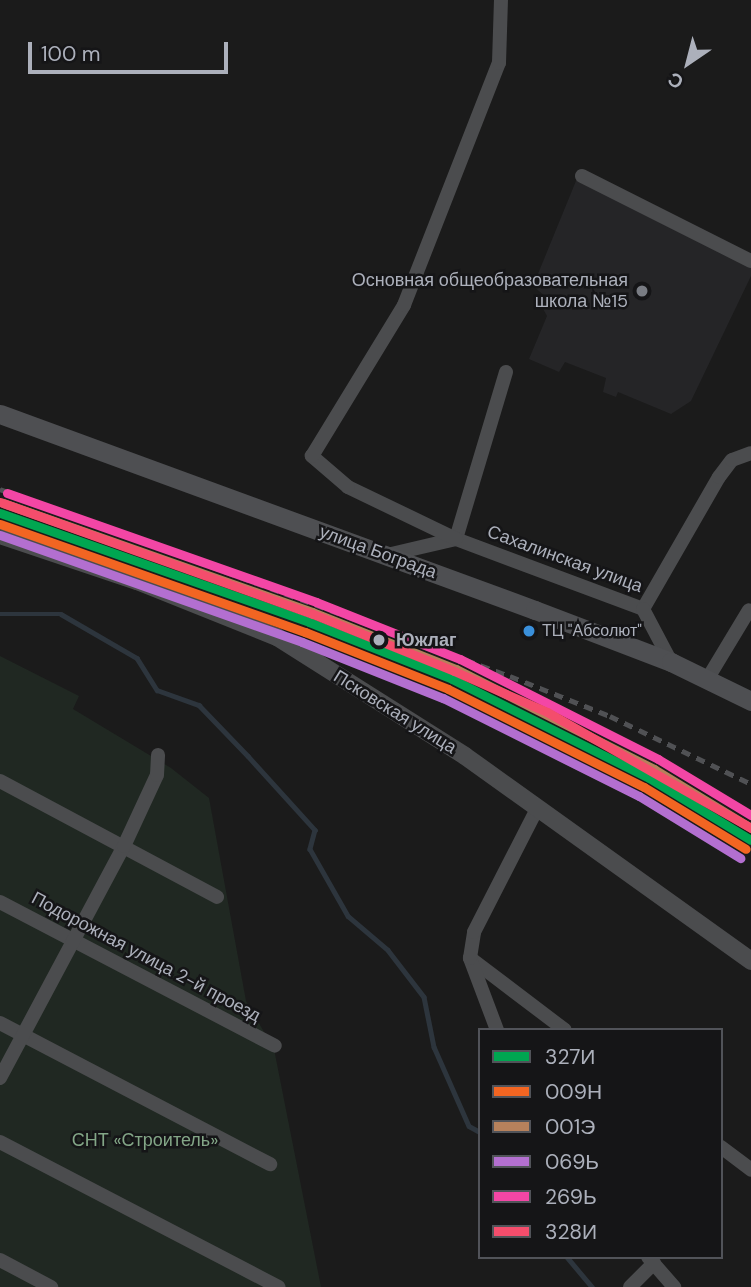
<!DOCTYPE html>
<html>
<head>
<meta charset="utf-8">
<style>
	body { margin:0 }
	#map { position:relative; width:751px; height:1287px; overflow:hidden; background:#1b1b1b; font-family:"DM Sans",sans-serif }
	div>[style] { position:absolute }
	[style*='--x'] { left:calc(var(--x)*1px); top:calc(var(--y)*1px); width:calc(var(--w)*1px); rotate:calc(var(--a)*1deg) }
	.built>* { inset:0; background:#252527 }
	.green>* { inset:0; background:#202822 }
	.stream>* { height:4.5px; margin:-2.25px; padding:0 2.25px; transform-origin:2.25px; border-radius:2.25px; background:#2d353d }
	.minor>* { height:14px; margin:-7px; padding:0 7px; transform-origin:7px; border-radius:7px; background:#4b4c4e }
	.tertiary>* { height:18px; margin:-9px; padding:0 9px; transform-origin:9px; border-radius:9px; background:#4b4c4e }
	.secondary>* { height:19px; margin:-9.5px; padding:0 9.5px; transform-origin:9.5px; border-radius:9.5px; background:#4e4f52 }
	.rail>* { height:4.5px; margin-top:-2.25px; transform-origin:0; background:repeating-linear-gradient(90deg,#505154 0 9px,transparent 0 16px) }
	.rail-1>* { height:9px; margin:-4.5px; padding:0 4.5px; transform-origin:4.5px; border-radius:4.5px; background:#00a651 }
	.rail-2>* { height:9px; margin:-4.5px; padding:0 4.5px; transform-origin:4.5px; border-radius:4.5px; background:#f26522 }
	.rail-3>* { height:9px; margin:-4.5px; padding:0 4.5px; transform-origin:4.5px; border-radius:4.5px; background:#b6815c }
	.rail-4>* { height:9px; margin:-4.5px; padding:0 4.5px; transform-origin:4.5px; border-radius:4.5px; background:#b36fd0 }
	.rail-5>* { height:9px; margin:-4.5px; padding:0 4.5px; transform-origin:4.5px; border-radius:4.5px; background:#f346a5 }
	.rail-6>* { height:9px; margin:-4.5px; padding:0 4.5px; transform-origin:4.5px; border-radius:4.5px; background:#f44d6c }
	.dots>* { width:19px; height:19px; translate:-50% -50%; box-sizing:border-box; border:4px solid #151517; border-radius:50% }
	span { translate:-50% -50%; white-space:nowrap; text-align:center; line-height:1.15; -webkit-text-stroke:5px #151517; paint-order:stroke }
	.bus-label { font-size:16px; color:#acb0bb }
	.left { translate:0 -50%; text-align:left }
	.poi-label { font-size:18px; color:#acb0bb }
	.right { translate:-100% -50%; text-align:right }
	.street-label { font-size:18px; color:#acb0bb }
	.stop-label { font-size:18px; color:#acb0bb; font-weight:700 }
	.park-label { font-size:18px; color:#83a687 }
	.legend { position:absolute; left:478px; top:1028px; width:245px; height:231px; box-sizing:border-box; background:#151517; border:2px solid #515359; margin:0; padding:9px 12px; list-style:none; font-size:21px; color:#acb0bb }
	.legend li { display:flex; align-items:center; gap:14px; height:35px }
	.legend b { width:35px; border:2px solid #515359 }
	.north { position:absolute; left:653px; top:28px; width:70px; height:70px; -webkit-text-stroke:5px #151517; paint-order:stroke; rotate:215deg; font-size:19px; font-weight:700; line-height:28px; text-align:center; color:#acb0bb }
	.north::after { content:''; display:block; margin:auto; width:24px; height:32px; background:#acb0bb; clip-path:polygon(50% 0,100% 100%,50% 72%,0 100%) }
	.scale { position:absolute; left:28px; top:42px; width:200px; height:32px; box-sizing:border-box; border:4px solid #acb0bb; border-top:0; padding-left:9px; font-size:21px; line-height:24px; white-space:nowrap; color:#acb0bb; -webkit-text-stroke:5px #151517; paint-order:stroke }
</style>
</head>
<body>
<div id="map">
	<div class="built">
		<div style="clip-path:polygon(578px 176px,751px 265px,751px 276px,691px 401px,671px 414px,618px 392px,616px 397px,603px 392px,606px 378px,565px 362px,559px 372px,529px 359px,547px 316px,542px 307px,546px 297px,533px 286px)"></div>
	</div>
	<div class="green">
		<div style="clip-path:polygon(0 656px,79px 696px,73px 709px,171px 768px,209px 798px,246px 1001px,274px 1049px,321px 1287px,0 1287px)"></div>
	</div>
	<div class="stream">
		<div style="--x:0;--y:614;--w:61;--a:0"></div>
		<div style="--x:61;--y:614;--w:88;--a:30.1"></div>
		<div style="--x:137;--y:658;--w:38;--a:58"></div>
		<div style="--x:157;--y:690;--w:45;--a:19.7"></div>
		<div style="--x:199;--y:705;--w:71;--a:46.1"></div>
		<div style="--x:248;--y:756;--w:100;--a:47.8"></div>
		<div style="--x:315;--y:830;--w:20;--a:105"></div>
		<div style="--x:310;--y:849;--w:77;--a:60.4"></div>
		<div style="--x:348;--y:916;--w:52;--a:40.4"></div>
		<div style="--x:388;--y:950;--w:59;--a:52.5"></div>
		<div style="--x:424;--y:997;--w:51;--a:78.7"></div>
		<div style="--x:434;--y:1047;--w:86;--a:66.1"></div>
		<div style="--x:469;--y:1126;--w:13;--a:29"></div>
		<div style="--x:567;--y:1257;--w:39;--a:50"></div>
	</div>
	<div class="minor">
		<div style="--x:582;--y:176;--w:189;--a:26.7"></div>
		<div style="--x:506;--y:372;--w:174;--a:106.7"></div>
		<div style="--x:456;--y:539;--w:200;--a:20.5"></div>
		<div style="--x:643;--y:609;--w:152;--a:-60.1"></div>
		<div style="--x:719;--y:477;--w:21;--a:-53"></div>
		<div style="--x:732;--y:460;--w:20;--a:-20"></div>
		<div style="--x:387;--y:555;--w:71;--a:-13.1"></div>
		<div style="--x:456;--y:539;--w:120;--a:-154.3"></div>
		<div style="--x:348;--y:487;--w:48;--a:-139.3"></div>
		<div style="--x:312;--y:456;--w:177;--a:-58.6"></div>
		<div style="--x:404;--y:305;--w:260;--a:-68.6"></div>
		<div style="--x:499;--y:63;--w:63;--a:-88.2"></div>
		<div style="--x:643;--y:609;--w:60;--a:62.2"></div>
		<div style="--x:708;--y:678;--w:79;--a:-58.9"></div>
		<div style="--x:0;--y:781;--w:246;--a:28.1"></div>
		<div style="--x:0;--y:902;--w:310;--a:27.6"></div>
		<div style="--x:470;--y:958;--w:119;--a:37.2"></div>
		<div style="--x:0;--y:1023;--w:305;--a:27.6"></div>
		<div style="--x:497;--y:1030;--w:77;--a:-110.6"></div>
		<div style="--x:470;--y:958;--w:26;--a:-81"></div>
		<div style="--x:474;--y:932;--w:140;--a:-62.9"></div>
		<div style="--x:0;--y:1078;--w:263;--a:-61.9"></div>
		<div style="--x:124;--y:846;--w:78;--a:-65.1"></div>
		<div style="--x:157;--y:775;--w:20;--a:-87"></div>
		<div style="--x:0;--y:1142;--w:314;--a:27.5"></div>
		<div style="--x:721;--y:1147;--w:38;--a:37"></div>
		<div style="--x:648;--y:1257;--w:40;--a:49"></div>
		<div style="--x:0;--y:1260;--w:58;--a:27.9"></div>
		<div style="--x:630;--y:1287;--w:34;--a:-45"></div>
	</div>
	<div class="tertiary">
		<div style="--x:0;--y:535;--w:145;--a:18.6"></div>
		<div style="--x:137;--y:581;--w:151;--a:21.8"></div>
		<div style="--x:277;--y:637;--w:222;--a:32.3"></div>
		<div style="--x:465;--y:756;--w:352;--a:35.6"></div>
	</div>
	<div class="secondary">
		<div style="--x:0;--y:414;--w:570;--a:20.12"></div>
		<div style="--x:535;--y:610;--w:146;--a:20.9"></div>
		<div style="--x:671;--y:662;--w:89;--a:26"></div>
	</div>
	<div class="rail">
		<div style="--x:0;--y:489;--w:543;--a:20.14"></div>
		<div style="--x:510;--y:676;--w:108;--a:21.8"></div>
		<div style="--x:610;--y:716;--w:157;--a:25.7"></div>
	</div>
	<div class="rail-1">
		<div style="--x:0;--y:513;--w:328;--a:19.4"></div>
		<div style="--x:309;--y:622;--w:154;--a:21.7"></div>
		<div style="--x:452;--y:679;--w:220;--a:26.7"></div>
		<div style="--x:649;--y:778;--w:119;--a:31.3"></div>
	</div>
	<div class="rail-2">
		<div style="--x:0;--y:524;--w:324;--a:19.5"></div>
		<div style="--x:305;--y:632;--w:154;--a:21.7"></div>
		<div style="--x:448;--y:689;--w:219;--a:26.6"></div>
		<div style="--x:644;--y:787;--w:119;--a:31.3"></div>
	</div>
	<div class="rail-3">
		<div style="--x:3;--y:503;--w:328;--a:19.4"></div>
		<div style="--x:312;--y:612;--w:155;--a:21.6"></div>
		<div style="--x:456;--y:669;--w:222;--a:26.8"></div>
		<div style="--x:654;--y:769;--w:114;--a:31.3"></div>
	</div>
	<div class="rail-4">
		<div style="--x:0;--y:535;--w:320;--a:19.5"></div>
		<div style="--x:302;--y:642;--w:152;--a:21.7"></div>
		<div style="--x:443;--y:698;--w:219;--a:26.6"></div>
		<div style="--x:639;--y:796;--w:119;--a:31.5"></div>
	</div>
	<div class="rail-5">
		<div style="--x:7;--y:493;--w:328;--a:19.4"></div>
		<div style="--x:316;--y:602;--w:155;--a:21.6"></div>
		<div style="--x:460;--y:659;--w:222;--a:26.8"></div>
		<div style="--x:658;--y:759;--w:109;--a:31.1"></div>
	</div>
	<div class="rail-6">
		<div style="--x:0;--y:502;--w:332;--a:19.7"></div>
		<div style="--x:313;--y:614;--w:152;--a:22"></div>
		<div style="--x:454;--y:671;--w:102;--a:23.8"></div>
		<div style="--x:547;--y:712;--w:235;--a:29.6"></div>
	</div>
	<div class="dots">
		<div style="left:642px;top:291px;background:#797c83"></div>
		<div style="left:529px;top:631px;background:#3a90db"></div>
		<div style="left:379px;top:640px;background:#acb0bb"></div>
	</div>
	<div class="bus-label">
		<span class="left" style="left:542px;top:631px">ТЦ "Абсолют"</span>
	</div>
	<div class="poi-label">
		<span class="right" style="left:628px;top:291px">Основная общеобразовательная<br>школа №15</span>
	</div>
	<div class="street-label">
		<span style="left:378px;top:552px;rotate:20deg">улица Бограда</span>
		<span style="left:565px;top:559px;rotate:20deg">Сахалинская улица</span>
		<span style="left:395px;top:712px;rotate:32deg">Псковская улица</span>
		<span style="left:146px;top:957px;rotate:28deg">Подорожная улица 2-й проезд</span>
	</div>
	<div class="stop-label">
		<span class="left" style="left:396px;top:640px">Южлаг</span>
	</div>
	<div class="park-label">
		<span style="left:145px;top:1140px">СНТ «Строитель»</span>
	</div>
	<ul class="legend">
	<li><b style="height:9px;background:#00a651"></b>327И</li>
	<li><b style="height:9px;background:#f26522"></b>009Н</li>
	<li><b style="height:9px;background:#b6815c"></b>001Э</li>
	<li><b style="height:9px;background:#b36fd0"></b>069Ь</li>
	<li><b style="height:9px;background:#f346a5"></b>269Ь</li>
	<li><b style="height:9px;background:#f44d6c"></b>328И</li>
	</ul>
	<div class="north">С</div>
	<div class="scale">100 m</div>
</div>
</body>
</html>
